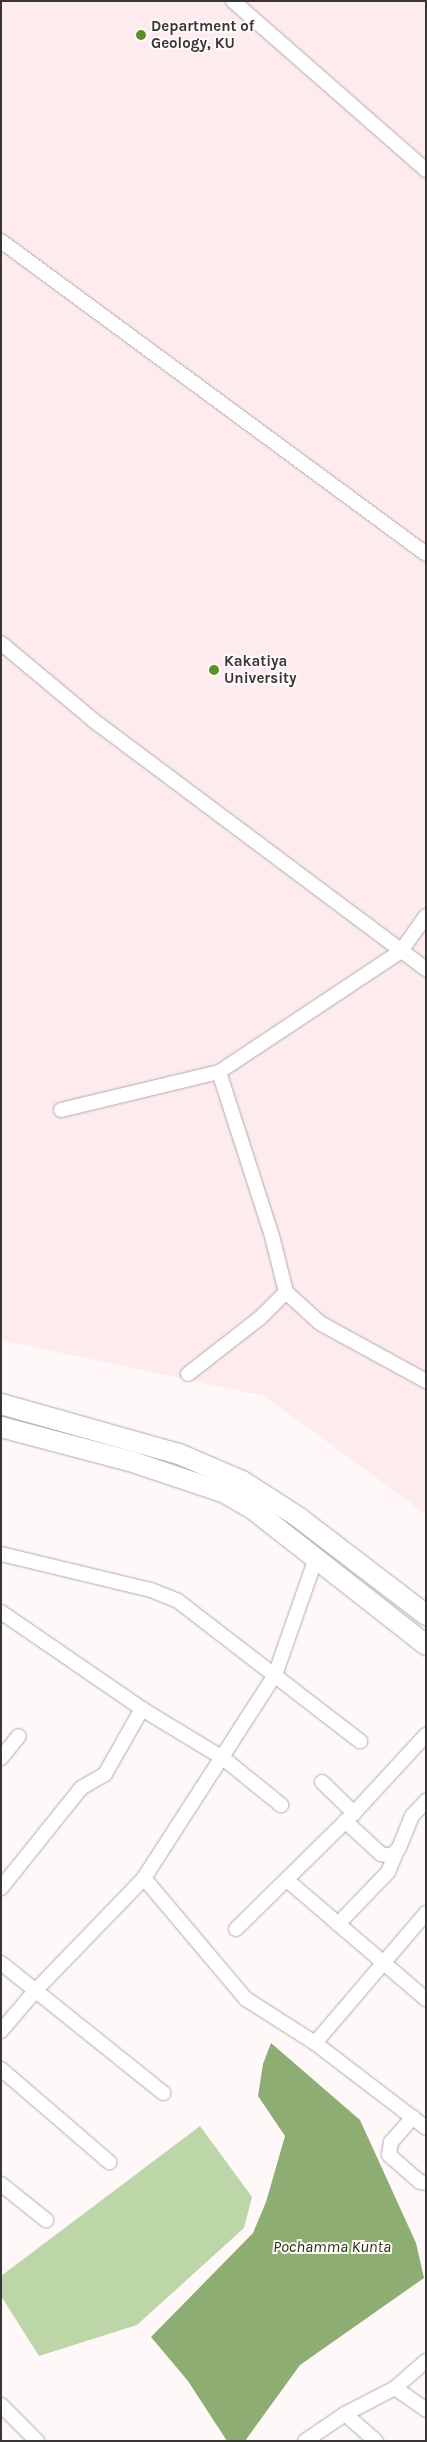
<!DOCTYPE html>
<html>
<head>
<meta charset="utf-8">
<style>
	body { margin:0 }
	#map { position:relative; width:427px; height:2442px; overflow:hidden; background:#fff8f9; font-family:Karla,sans-serif }
	div>[style] { position:absolute }
	[style*='--x'] { left:calc(var(--x)*1px); top:calc(var(--y)*1px); width:calc(var(--w)*1px); rotate:calc(var(--a)*1deg) }
	.built>* { inset:0; background:#fdebed }
	.green>* { inset:0; background:#bcd6a8 }
	.water>* { inset:0; background:#8dad73 }
	.roads { filter:drop-shadow(0 0 1px #b2aaab) drop-shadow(0 0 1px #b2aaab) }
	.minor>* { height:14px; margin:-7px; padding:0 7px; transform-origin:7px; border-radius:7px; background:#fff }
	.secondary>* { height:20px; margin:-10px; padding:0 10px; transform-origin:10px; border-radius:10px; background:#fff }
	.dots>* { width:14px; height:14px; translate:-50% -50%; box-sizing:border-box; border:2px solid #fff8f9; border-radius:50% }
	span { translate:-50% -50%; white-space:nowrap; text-align:center; line-height:1.15; -webkit-text-stroke:4px #fff8f9; paint-order:stroke }
	.poi-label { font-size:15px; color:#383535; font-weight:700 }
	.left { translate:0 -50%; text-align:left }
	.water-label { font-size:16px; color:#1b3004; font-style:italic }
	.frame { position:absolute; inset:0; border:2px solid #383535; pointer-events:none }
</style>
</head>
<body>
<div id="map">
	<div class="built">
		<div style="clip-path:polygon(1px 1px,426px 1px,426px 1514px,264px 1396px,1px 1340px)"></div>
	</div>
	<div class="green">
		<div style="clip-path:polygon(200px 2126px,252px 2197px,244px 2228px,137px 2325px,39px 2356px,1px 2296px,1px 2276px)"></div>
	</div>
	<div class="water">
		<div style="clip-path:polygon(271px 2043px,360px 2120px,416px 2243px,424px 2278px,300px 2365px,245px 2441px,227px 2441px,188px 2381px,151px 2337px,253px 2233px,266px 2202px,285px 2136px,258px 2096px,263px 2064px)"></div>
	</div>
	<div class="roads">
		<div class="minor">
			<div style="--x:233;--y:1;--w:257;--a:41.2"></div>
			<div style="--x:1;--y:241;--w:528;--a:36.37"></div>
			<div style="--x:1;--y:643;--w:120;--a:39.9"></div>
			<div style="--x:93;--y:720;--w:416;--a:36.8"></div>
			<div style="--x:219;--y:1072;--w:172;--a:72.1"></div>
			<div style="--x:272;--y:1236;--w:58;--a:76"></div>
			<div style="--x:286;--y:1292;--w:46;--a:42.4"></div>
			<div style="--x:320;--y:1323;--w:121;--a:28.7"></div>
			<div style="--x:61;--y:1110;--w:163;--a:-13.5"></div>
			<div style="--x:219;--y:1072;--w:219;--a:-33.6"></div>
			<div style="--x:401;--y:951;--w:43;--a:-54.5"></div>
			<div style="--x:188;--y:1374;--w:91;--a:-37.9"></div>
			<div style="--x:260;--y:1318;--w:37;--a:-45"></div>
			<div style="--x:1;--y:1554;--w:154;--a:13.5"></div>
			<div style="--x:151;--y:1590;--w:29;--a:22"></div>
			<div style="--x:178;--y:1601;--w:230;--a:37.6"></div>
			<div style="--x:1;--y:1612;--w:171;--a:34.5"></div>
			<div style="--x:142;--y:1709;--w:95;--a:31.2"></div>
			<div style="--x:223;--y:1758;--w:75;--a:39"></div>
			<div style="--x:1;--y:1758;--w:28;--a:-51"></div>
			<div style="--x:322;--y:1782;--w:45;--a:44.1"></div>
			<div style="--x:345;--y:1821;--w:49;--a:42.5"></div>
			<div style="--x:381;--y:1854;--w:10;--a:11"></div>
			<div style="--x:391;--y:1856;--w:11;--a:-45"></div>
			<div style="--x:399;--y:1848;--w:35;--a:-68"></div>
			<div style="--x:412;--y:1816;--w:21;--a:-47"></div>
			<div style="--x:144;--y:1878;--w:158;--a:49.9"></div>
			<div style="--x:246;--y:1999;--w:82;--a:32.5"></div>
			<div style="--x:315;--y:2043;--w:140;--a:37.4"></div>
			<div style="--x:287;--y:1880;--w:183;--a:40.6"></div>
			<div style="--x:1;--y:1888;--w:128;--a:-51.3"></div>
			<div style="--x:81;--y:1788;--w:28;--a:-30"></div>
			<div style="--x:105;--y:1774;--w:75;--a:-60.4"></div>
			<div style="--x:338;--y:1924;--w:72;--a:-46.1"></div>
			<div style="--x:388;--y:1872;--w:21;--a:-67"></div>
			<div style="--x:236;--y:1929;--w:165;--a:-44.5"></div>
			<div style="--x:354;--y:1813;--w:106;--a:-47.3"></div>
			<div style="--x:1;--y:1963;--w:208;--a:38.7"></div>
			<div style="--x:1;--y:2031;--w:52;--a:-49.6"></div>
			<div style="--x:35;--y:1991;--w:157;--a:-46"></div>
			<div style="--x:144;--y:1878;--w:242;--a:-57.2"></div>
			<div style="--x:275;--y:1675;--w:124;--a:-70.7"></div>
			<div style="--x:315;--y:2043;--w:171;--a:-49.5"></div>
			<div style="--x:1;--y:2069;--w:143;--a:40.7"></div>
			<div style="--x:413;--y:2117;--w:33;--a:131"></div>
			<div style="--x:391;--y:2142;--w:13;--a:99"></div>
			<div style="--x:389;--y:2155;--w:41;--a:41.1"></div>
			<div style="--x:420;--y:2182;--w:6;--a:9"></div>
			<div style="--x:1;--y:2184;--w:58;--a:38.7"></div>
			<div style="--x:395;--y:2388;--w:38;--a:35"></div>
			<div style="--x:1;--y:2405;--w:51;--a:45"></div>
			<div style="--x:345;--y:2414;--w:41;--a:41.1"></div>
			<div style="--x:305;--y:2441;--w:48;--a:-34"></div>
			<div style="--x:345;--y:2414;--w:56;--a:-27.5"></div>
			<div style="--x:395;--y:2388;--w:41;--a:-41.1"></div>
		</div>
		<div class="secondary">
			<div style="--x:1;--y:1404;--w:185;--a:15.7"></div>
			<div style="--x:179;--y:1454;--w:69;--a:23.2"></div>
			<div style="--x:242;--y:1481;--w:67;--a:32.7"></div>
			<div style="--x:298;--y:1517;--w:161;--a:37.4"></div>
			<div style="--x:1;--y:1427;--w:133;--a:14.8"></div>
			<div style="--x:130;--y:1461;--w:100;--a:18.6"></div>
			<div style="--x:225;--y:1493;--w:34;--a:30"></div>
			<div style="--x:254;--y:1510;--w:219;--a:38.1"></div>
		</div>
	</div>
	<div class="dots">
		<div style="left:141px;top:35px;background:#5e8f26"></div>
		<div style="left:214px;top:670px;background:#5e8f26"></div>
	</div>
	<div class="poi-label">
		<span class="left" style="left:151px;top:35px">Department of<br>Geology, KU</span>
		<span class="left" style="left:224px;top:670px">Kakatiya<br>University</span>
	</div>
	<div class="water-label">
		<span style="left:332px;top:2247px">Pochamma Kunta</span>
	</div>
	<div class="frame"></div>
</div>
</body>
</html>
